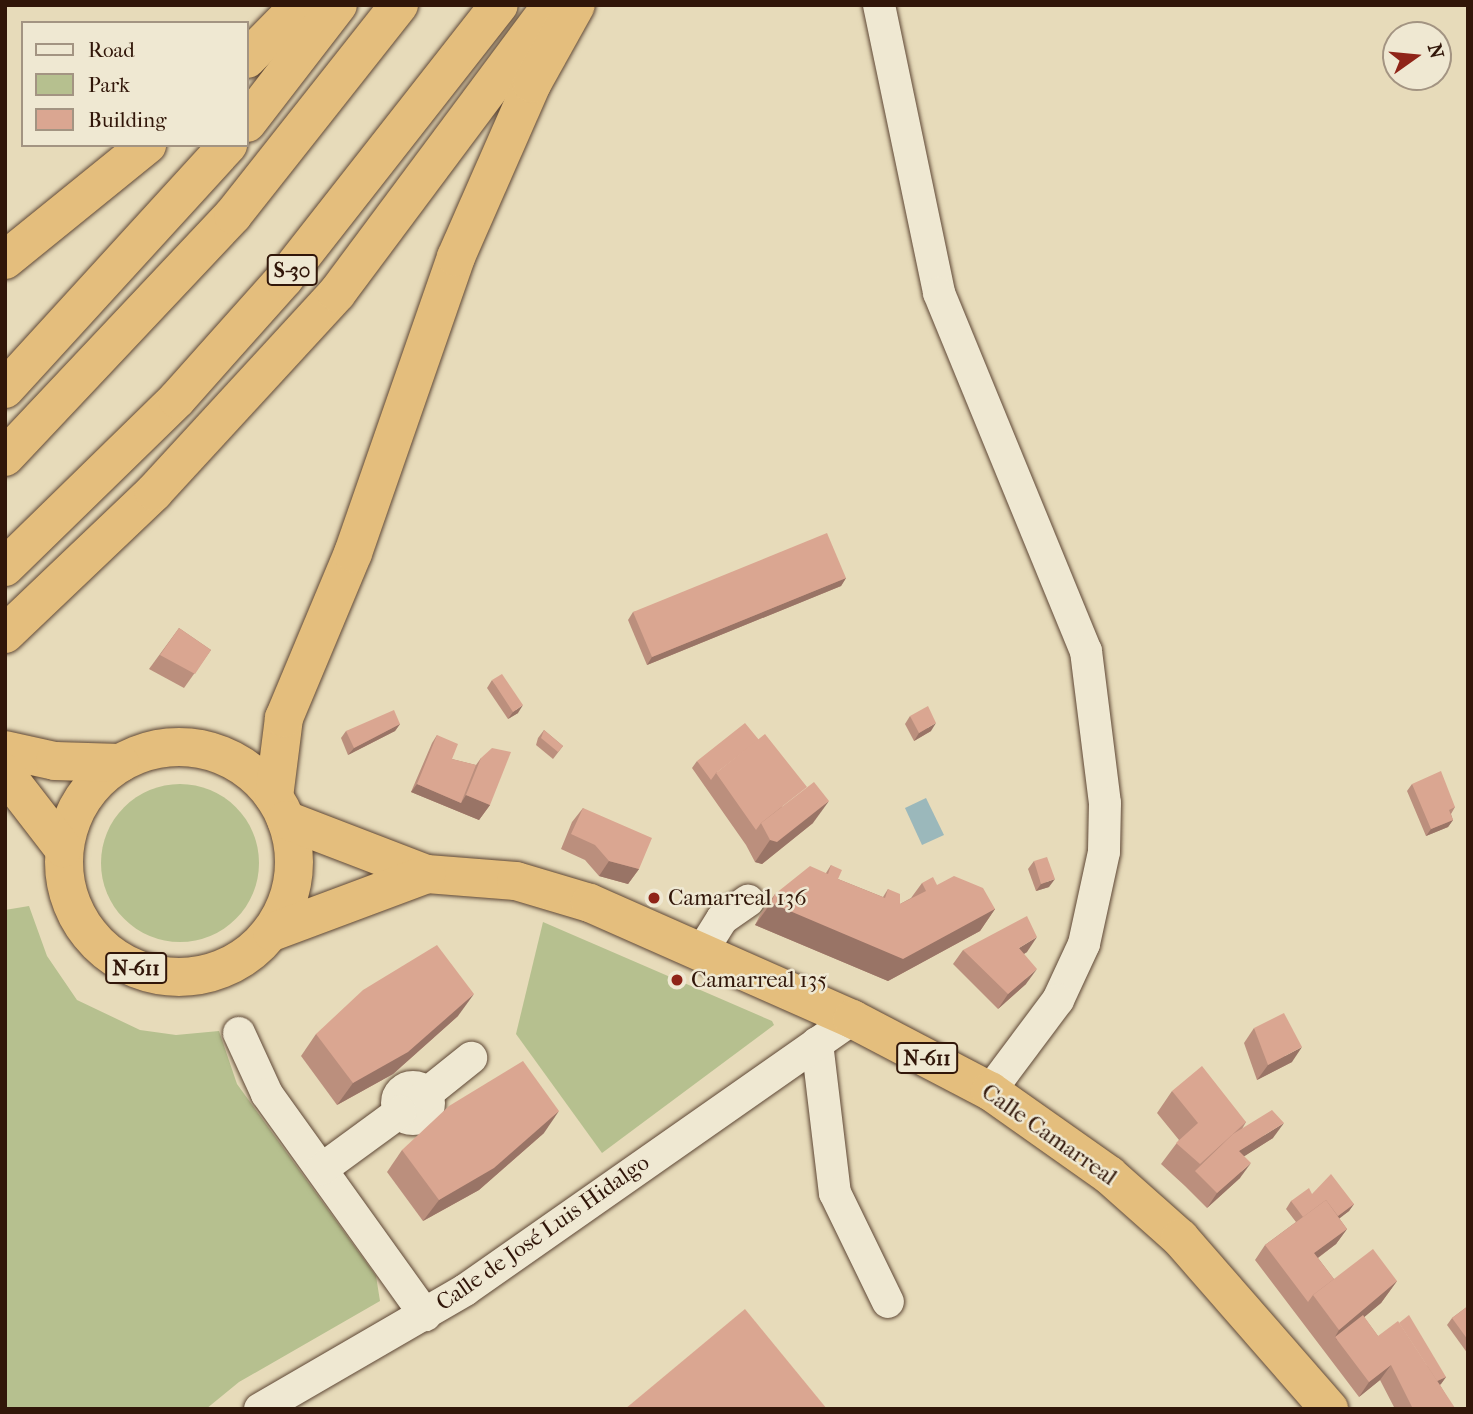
<!DOCTYPE html>
<html>
<head>
<meta charset="utf-8">
<style>
	body { margin:0 }
	#map { position:relative; width:1473px; height:1414px; overflow:hidden; background:#e7dbba; font-family:"IM FELL French Canon",serif }
	div>[style] { position:absolute }
	[style*='--x'] { left:calc(var(--x)*1px); top:calc(var(--y)*1px); width:calc(var(--w)*1px); rotate:calc(var(--a)*1deg) }
	.green>* { inset:0; background:#b6c08f }
	.round { border-radius:50% }
	.water>* { inset:0; background:#9bb8bb }
	.roads { filter:drop-shadow(0 0 2px #5e4735) drop-shadow(0 0 2px #5e4735) }
	.minor>* { height:32px; margin:-16px; padding:0 16px; transform-origin:16px; border-radius:16px; background:#efe8d2 }
	.minor>.ring { margin:-16px; padding:0; box-sizing:content-box; background:none; border:32px solid #efe8d2; border-radius:50% }
	.highway>* { height:38px; margin:-19px; padding:0 19px; transform-origin:19px; border-radius:19px; background:#e4be7d }
	.highway>.ring { margin:-19px; padding:0; box-sizing:content-box; background:none; border:38px solid #e4be7d; border-radius:50% }
	.wall>* { inset:0; background:#bb8f7d }
	.shaded-wall>* { inset:0; background:#997466 }
	.building>* { inset:0; background:#daa691 }
	.dots>* { width:19px; height:19px; translate:-50% -50%; box-sizing:border-box; border:4px solid #efe8d2; border-radius:50% }
	span { translate:-50% -50%; white-space:nowrap; text-align:center; line-height:1.15; -webkit-text-stroke:5px #efe8d2; paint-order:stroke }
	.shield-label span { padding:2px 5px; background:#efe8d2; border:2px solid; border-radius:5px; -webkit-text-stroke-width:0 }
	.shield-label { font-size:21px; color:#311609; font-weight:700 }
	.poi-label { font-size:23px; color:#311609 }
	.left { translate:0 -50%; text-align:left }
	.street-label { font-size:23px; color:#311609 }
	.frame { position:absolute; inset:0; border:7px solid #311609; pointer-events:none }
	.legend { position:absolute; left:21px; top:21px; width:228px; height:126px; box-sizing:border-box; background:#efe8d2; border:2px solid #a39482; margin:0; padding:9px 12px; list-style:none; font-size:21px; color:#311609 }
	.legend li { display:flex; align-items:center; gap:14px; height:35px }
	.legend b { width:35px; border:2px solid #a39482 }
	.north { position:absolute; left:1382px; top:21px; width:70px; height:70px; box-sizing:border-box; background:#efe8d2; border:2px solid #a39482; border-radius:50%; rotate:75deg; font-size:19px; font-weight:700; line-height:28px; text-align:center; color:#311609 }
	.north::after { content:''; display:block; margin:auto; width:24px; height:32px; background:#8f2418; clip-path:polygon(50% 0,100% 100%,50% 72%,0 100%) }
</style>
</head>
<body>
<div id="map">
	<div class="green">
		<div class="round" style="left:101px;top:784px;width:158px;height:158px"></div>
		<div style="clip-path:polygon(29px 906px,47px 956px,77px 1000px,140px 1030px,176px 1035px,219px 1031px,237px 1084px,376px 1276px,380px 1301px,239px 1382px,206px 1409px,5px 1409px,5px 910px)"></div>
		<div style="clip-path:polygon(543px 922px,772px 1021px,774px 1025px,602px 1153px,516px 1034px)"></div>
	</div>
	<div class="water">
		<div style="clip-path:polygon(926px 798px,944px 835px,922px 845px,905px 808px)"></div>
	</div>
	<div class="roads">
		<div class="minor">
			<div style="--x:879;--y:5;--w:294;--a:78.2"></div>
			<div style="--x:939;--y:293;--w:387;--a:67.7"></div>
			<div style="--x:1086;--y:651;--w:153;--a:82.9"></div>
			<div style="--x:1105;--y:803;--w:49;--a:91.2"></div>
			<div style="--x:1104;--y:852;--w:94;--a:102.3"></div>
			<div style="--x:1084;--y:944;--w:62;--a:114.9"></div>
			<div style="--x:1058;--y:1000;--w:114;--a:126.8"></div>
			<div style="--x:702;--y:951;--w:38;--a:-58"></div>
			<div style="--x:722;--y:919;--w:32;--a:-35"></div>
			<div style="--x:239;--y:1033;--w:67;--a:65.3"></div>
			<div style="--x:267;--y:1094;--w:272;--a:54.4"></div>
			<div style="--x:817;--y:1043;--w:151;--a:83.2"></div>
			<div style="--x:835;--y:1193;--w:121;--a:64.1"></div>
			<div class="ring" style="left:397px;top:1087px;width:0;height:0"></div>
			<div style="--x:426;--y:1094;--w:58;--a:-38.7"></div>
			<div style="--x:322;--y:1169;--w:97;--a:-36.2"></div>
			<div style="--x:260;--y:1409;--w:237;--a:-30.1"></div>
			<div style="--x:465;--y:1290;--w:472;--a:-35"></div>
		</div>
		<div class="highway">
			<div style="--x:247;--y:59;--w:76;--a:-45.5"></div>
			<div style="--x:247;--y:123;--w:149;--a:-52.4"></div>
			<div style="--x:5;--y:260;--w:183;--a:-39"></div>
			<div style="--x:5;--y:389;--w:331;--a:-47.6"></div>
			<div style="--x:5;--y:457;--w:332;--a:-46.7"></div>
			<div style="--x:233;--y:215;--w:268;--a:-51.7"></div>
			<div style="--x:5;--y:567;--w:240;--a:-44.3"></div>
			<div style="--x:177;--y:399;--w:161;--a:-48.3"></div>
			<div style="--x:284;--y:279;--w:348;--a:-51.9"></div>
			<div style="--x:5;--y:634;--w:206;--a:-43.6"></div>
			<div style="--x:154;--y:492;--w:270;--a:-47.4"></div>
			<div style="--x:337;--y:293;--w:352;--a:-53.3"></div>
			<div class="ring" style="left:64px;top:747px;width:192px;height:192px"></div>
			<div style="--x:5;--y:750;--w:51;--a:12.4"></div>
			<div style="--x:55;--y:761;--w:65;--a:1.8"></div>
			<div style="--x:5;--y:773;--w:95;--a:52.3"></div>
			<div style="--x:274;--y:797;--w:80;--a:-82.8"></div>
			<div style="--x:284;--y:718;--w:179;--a:-67.3"></div>
			<div style="--x:353;--y:553;--w:313;--a:-70.8"></div>
			<div style="--x:456;--y:257;--w:189;--a:-66.3"></div>
			<div style="--x:532;--y:84;--w:90;--a:-60.9"></div>
			<div style="--x:286;--y:820;--w:151;--a:21"></div>
			<div style="--x:427;--y:874;--w:89;--a:4.5"></div>
			<div style="--x:516;--y:881;--w:77;--a:16.6"></div>
			<div style="--x:590;--y:903;--w:287;--a:23.9"></div>
			<div style="--x:852;--y:1019;--w:156;--a:27.6"></div>
			<div style="--x:990;--y:1091;--w:146;--a:35.2"></div>
			<div style="--x:1109;--y:1175;--w:95;--a:41.6"></div>
			<div style="--x:1180;--y:1238;--w:227;--a:48.9"></div>
			<div style="--x:272;--y:932;--w:165;--a:-20.5"></div>
		</div>
	</div>
	<div class="wall">
		<div style="clip-path:polygon(846px 578px,841px 586px,647px 665px,628px 620px,633px 612px)"></div>
		<div style="clip-path:polygon(179px 628px,211px 650px,184px 688px,149px 669px)"></div>
		<div style="clip-path:polygon(492px 680px,518px 713px,508px 719px,487px 688px)"></div>
		<div style="clip-path:polygon(910px 716px,931px 731px,914px 741px,905px 724px)"></div>
		<div style="clip-path:polygon(400px 724px,395px 731px,348px 755px,341px 738px,346px 731px)"></div>
		<div style="clip-path:polygon(544px 730px,563px 746px,553px 759px,536px 745px,538px 738px)"></div>
		<div style="clip-path:polygon(437px 735px,452px 759px,476px 765px,481px 758px,490px 805px,479px 820px,411px 792px,432px 743px)"></div>
		<div style="clip-path:polygon(697px 761px,813px 823px,762px 864px,755px 862px,746px 845px,692px 768px)"></div>
		<div style="clip-path:polygon(1412px 784px,1455px 807px,1451px 814px,1453px 820px,1448px 827px,1426px 836px,1407px 791px)"></div>
		<div style="clip-path:polygon(583px 808px,639px 869px,628px 884px,599px 876px,585px 860px,561px 849px,572px 822px)"></div>
		<div style="clip-path:polygon(1034px 861px,1049px 887px,1036px 891px,1028px 869px)"></div>
		<div style="clip-path:polygon(831px 865px,838px 879px,883px 897px,888px 889px,900px 904px,911px 898px,922px 883px,937px 885px,995px 909px,980px 931px,888px 981px,755px 925px,760px 915px,775px 894px,826px 873px)"></div>
		<div style="clip-path:polygon(963px 950px,1027px 952px,1024px 954px,1026px 984px,998px 1009px,953px 964px)"></div>
		<div style="clip-path:polygon(458px 1016px,393px 1074px,337px 1105px,301px 1056px,316px 1034px)"></div>
		<div style="clip-path:polygon(1254px 1028px,1292px 1062px,1257px 1080px,1244px 1043px)"></div>
		<div style="clip-path:polygon(1172px 1091px,1246px 1122px,1242px 1129px,1273px 1138px,1244px 1156px,1240px 1178px,1207px 1208px,1185px 1186px,1161px 1164px,1179px 1140px,1157px 1113px)"></div>
		<div style="clip-path:polygon(544px 1133px,479px 1190px,423px 1221px,387px 1172px,402px 1150px)"></div>
		<div style="clip-path:polygon(1312px 1194px,1354px 1204px,1349px 1211px,1339px 1218px,1347px 1229px,1336px 1244px,1318px 1258px,1334px 1279px,1397px 1281px,1381px 1303px,1364px 1317px,1378px 1336px,1446px 1377px,1440px 1385px,1454px 1409px,1395px 1409px,1380px 1380px,1359px 1397px,1255px 1260px,1265px 1245px,1296px 1222px,1286px 1209px,1291px 1201px)"></div>
		<div style="clip-path:polygon(1468px 1306px,1468px 1354px,1447px 1325px,1452px 1318px)"></div>
	</div>
	<div class="shaded-wall">
		<div style="clip-path:polygon(846px 578px,841px 586px,647px 665px,652px 657px)"></div>
		<div style="clip-path:polygon(523px 705px,518px 713px,508px 719px,513px 712px)"></div>
		<div style="clip-path:polygon(936px 723px,931px 731px,914px 741px,919px 733px)"></div>
		<div style="clip-path:polygon(400px 724px,395px 731px,348px 755px,354px 748px)"></div>
		<div style="clip-path:polygon(417px 784px,461px 803px,466px 795px,490px 805px,479px 820px,411px 792px)"></div>
		<div style="clip-path:polygon(829px 801px,813px 823px,762px 864px,755px 862px,770px 840px)"></div>
		<div style="clip-path:polygon(1453px 820px,1448px 827px,1426px 836px,1431px 829px)"></div>
		<div style="clip-path:polygon(609px 861px,639px 869px,628px 884px,599px 876px)"></div>
		<div style="clip-path:polygon(1055px 879px,1049px 887px,1036px 891px,1041px 884px)"></div>
		<div style="clip-path:polygon(771px 903px,995px 909px,980px 931px,888px 981px,755px 925px)"></div>
		<div style="clip-path:polygon(1037px 937px,1027px 952px,1008px 963px,1019px 948px)"></div>
		<div style="clip-path:polygon(1037px 969px,1026px 984px,998px 1009px,1008px 994px)"></div>
		<div style="clip-path:polygon(474px 994px,458px 1016px,393px 1074px,337px 1105px,353px 1083px)"></div>
		<div style="clip-path:polygon(1302px 1047px,1292px 1062px,1257px 1080px,1268px 1065px)"></div>
		<div style="clip-path:polygon(559px 1111px,544px 1133px,479px 1190px,423px 1221px,439px 1200px)"></div>
		<div style="clip-path:polygon(1284px 1123px,1273px 1138px,1229px 1166px,1239px 1151px)"></div>
		<div style="clip-path:polygon(1251px 1163px,1240px 1178px,1207px 1208px,1217px 1193px)"></div>
		<div style="clip-path:polygon(1354px 1204px,1349px 1211px,1326px 1229px,1331px 1221px)"></div>
		<div style="clip-path:polygon(1347px 1229px,1336px 1244px,1304px 1268px,1314px 1253px)"></div>
		<div style="clip-path:polygon(1397px 1281px,1381px 1303px,1337px 1340px,1335px 1337px,1339px 1330px)"></div>
		<div style="clip-path:polygon(1391px 1365px,1380px 1380px,1359px 1397px,1369px 1382px)"></div>
		<div style="clip-path:polygon(1446px 1377px,1441px 1384px,1424px 1393px,1429px 1385px)"></div>
	</div>
	<div class="building">
		<div style="clip-path:polygon(827px 533px,846px 578px,652px 657px,633px 612px)"></div>
		<div style="clip-path:polygon(179px 628px,211px 650px,195px 674px,160px 655px)"></div>
		<div style="clip-path:polygon(502px 674px,523px 705px,513px 712px,492px 680px)"></div>
		<div style="clip-path:polygon(928px 706px,936px 723px,919px 733px,910px 716px)"></div>
		<div style="clip-path:polygon(394px 710px,400px 724px,354px 748px,346px 731px)"></div>
		<div style="clip-path:polygon(745px 723px,759px 740px,716px 773px,711px 780px,697px 761px)"></div>
		<div style="clip-path:polygon(544px 730px,563px 746px,558px 752px,541px 738px)"></div>
		<div style="clip-path:polygon(765px 734px,807px 787px,761px 823px,756px 830px,716px 773px)"></div>
		<div style="clip-path:polygon(437px 735px,458px 744px,452px 759px,476px 765px,461px 803px,417px 784px)"></div>
		<div style="clip-path:polygon(492px 748px,511px 752px,490px 805px,466px 795px,481px 758px)"></div>
		<div style="clip-path:polygon(1441px 771px,1455px 807px,1449px 810px,1453px 820px,1431px 829px,1412px 784px)"></div>
		<div style="clip-path:polygon(814px 782px,829px 801px,777px 842px,770px 840px,761px 823px)"></div>
		<div style="clip-path:polygon(583px 808px,652px 838px,639px 869px,609px 861px,595px 845px,571px 834px)"></div>
		<div style="clip-path:polygon(1047px 857px,1055px 879px,1041px 884px,1034px 861px)"></div>
		<div style="clip-path:polygon(831px 865px,842px 870px,838px 879px,885px 898px,888px 889px,900px 894px,900px 904px,926px 891px,922px 883px,933px 877px,937px 885px,954px 876px,983px 888px,995px 909px,903px 959px,771px 903px,775px 894px,810px 866px,828px 874px)"></div>
		<div style="clip-path:polygon(1027px 916px,1037px 937px,1019px 948px,1037px 969px,1008px 994px,963px 950px)"></div>
		<div style="clip-path:polygon(437px 945px,474px 994px,408px 1052px,353px 1083px,316px 1034px,363px 990px)"></div>
		<div style="clip-path:polygon(1284px 1013px,1302px 1047px,1268px 1065px,1254px 1028px)"></div>
		<div style="clip-path:polygon(523px 1061px,559px 1111px,494px 1168px,439px 1200px,402px 1150px,449px 1106px)"></div>
		<div style="clip-path:polygon(1202px 1066px,1246px 1122px,1200px 1164px,1176px 1143px,1198px 1123px,1172px 1091px)"></div>
		<div style="clip-path:polygon(1272px 1110px,1284px 1123px,1239px 1151px,1251px 1163px,1217px 1193px,1195px 1171px,1233px 1134px)"></div>
		<div style="clip-path:polygon(1331px 1174px,1354px 1204px,1338px 1216px,1326px 1200px,1303px 1217px,1291px 1201px,1309px 1188px,1312px 1194px)"></div>
		<div style="clip-path:polygon(1326px 1200px,1347px 1229px,1314px 1253px,1334px 1279px,1313px 1295px,1308px 1302px,1265px 1245px)"></div>
		<div style="clip-path:polygon(1373px 1249px,1397px 1281px,1339px 1330px,1313px 1295px)"></div>
		<div style="clip-path:polygon(1468px 1306px,1468px 1340px,1452px 1318px)"></div>
		<div style="clip-path:polygon(745px 1309px,827px 1409px,625px 1409px)"></div>
		<div style="clip-path:polygon(1363px 1315px,1378px 1336px,1398px 1321px,1455px 1408px,1413px 1409px,1391px 1365px,1369px 1382px,1335px 1337px)"></div>
		<div style="clip-path:polygon(1409px 1315px,1446px 1377px,1437px 1381px,1399px 1323px)"></div>
	</div>
	<div class="dots">
		<div style="left:654px;top:898px;background:#8f2418"></div>
		<div style="left:677px;top:980px;background:#8f2418"></div>
	</div>
	<div class="shield-label">
		<span style="left:292px;top:270px">S-30</span>
		<span style="left:136px;top:968px">N-611</span>
		<span style="left:927px;top:1058px">N-611</span>
	</div>
	<div class="poi-label">
		<span class="left" style="left:668px;top:898px">Camarreal 136</span>
		<span class="left" style="left:691px;top:980px">Camarreal 135</span>
	</div>
	<div class="street-label">
		<span style="left:1049px;top:1135px;rotate:35deg">Calle Camarreal</span>
		<span style="left:543px;top:1233px;rotate:-35deg">Calle de José Luis Hidalgo</span>
	</div>
	<div class="frame"></div>
	<ul class="legend">
	<li><b style="height:9px;background:#efe8d2"></b>Road</li>
	<li><b style="height:19px;background:#b6c08f"></b>Park</li>
	<li><b style="height:19px;background:#daa691"></b>Building</li>
	</ul>
	<div class="north">N</div>
</div>
</body>
</html>
